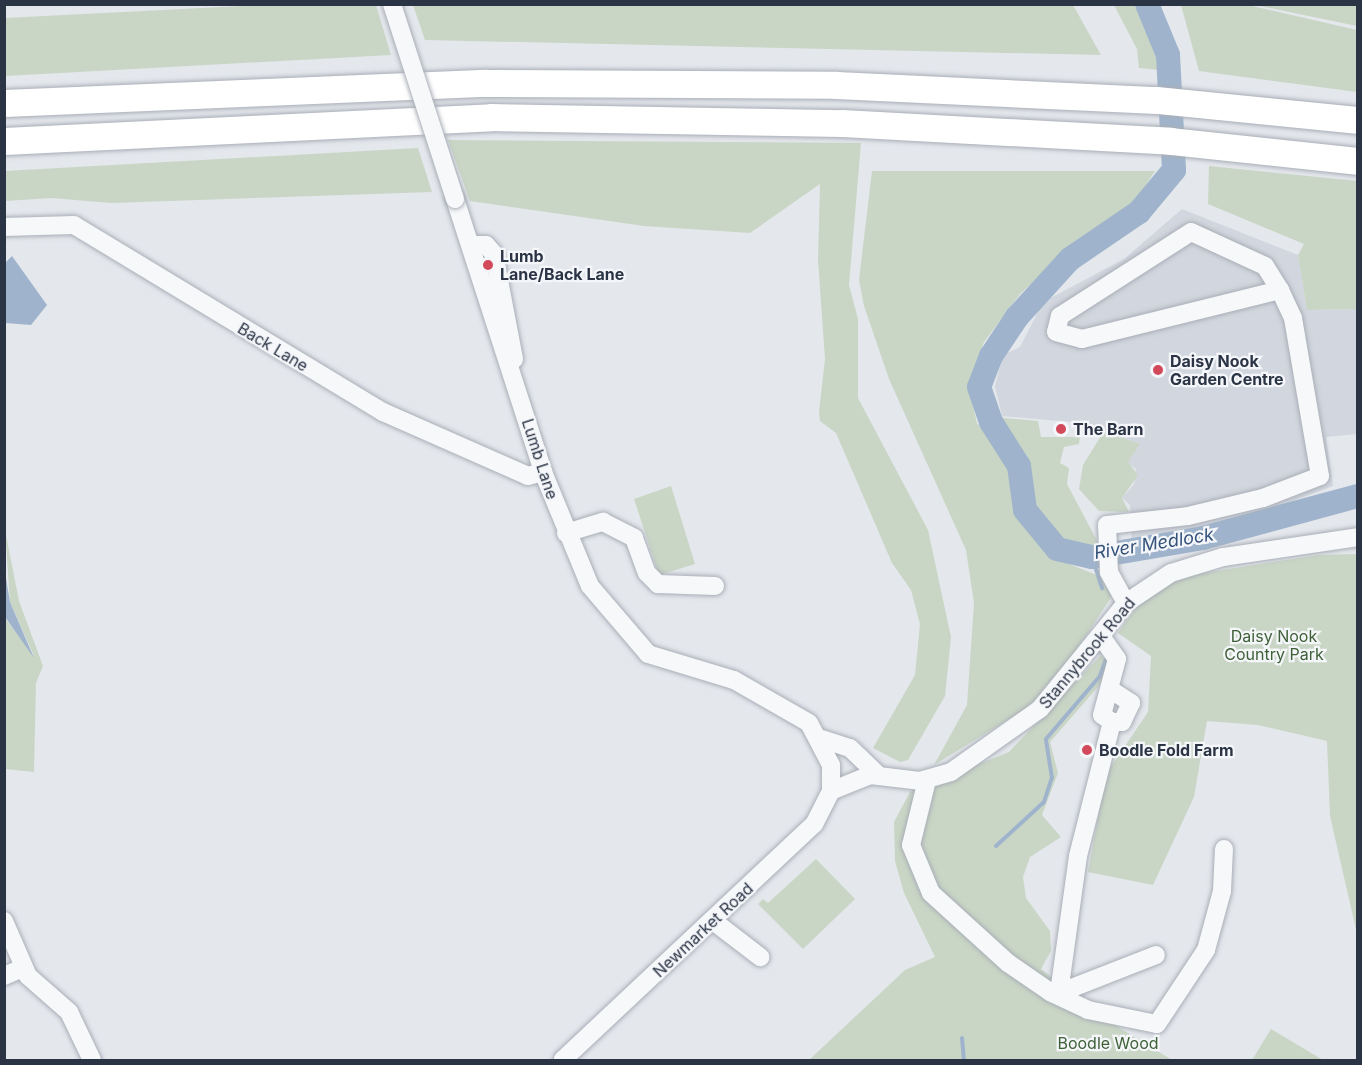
<!DOCTYPE html>
<html>
<head>
<meta charset="utf-8">
<style>
	body { margin:0 }
	#map { position:relative; width:1362px; height:1065px; overflow:hidden; background:#e4e7ec; font-family:Inter,sans-serif }
	div>[style] { position:absolute }
	[style*='--x'] { left:calc(var(--x)*1px); top:calc(var(--y)*1px); width:calc(var(--w)*1px); rotate:calc(var(--a)*1deg) }
	.built>* { inset:0; background:#d2d6de }
	.green>* { inset:0; background:#c9d6c5 }
	.water>* { inset:0; background:#9fb4cc }
	.stream>* { height:4px; margin:-2px; padding:0 2px; transform-origin:2px; border-radius:2px; background:#9fb4cc }
	.river>* { height:24px; margin:-12px; padding:0 12px; transform-origin:12px; border-radius:12px; background:#9fb4cc }
	.roads { filter:drop-shadow(0 0 2px #a9aeb7) drop-shadow(0 0 2px #a9aeb7) }
	.minor>* { height:18px; margin:-9px; padding:0 9px; transform-origin:9px; border-radius:9px; background:#f7f8fa }
	.highway>* { height:27px; margin:-13.5px; padding:0 13.5px; transform-origin:13.5px; border-radius:13.5px; background:#fff }
	.bridges { filter:drop-shadow(0 0 2px #a9aeb7) drop-shadow(0 0 2px #a9aeb7) }
	.minor-bridge>* { height:18px; margin:-9px; padding:0 9px; transform-origin:9px; border-radius:9px; background:#f7f8fa }
	.dots>* { width:16px; height:16px; translate:-50% -50%; box-sizing:border-box; border:3px solid #f4f6f9; border-radius:50% }
	span { translate:-50% -50%; white-space:nowrap; text-align:center; line-height:1.15; -webkit-text-stroke:4.5px #f4f6f9; paint-order:stroke }
	.poi-label { font-size:16px; color:#2b3445; font-weight:700 }
	.left { translate:0 -50%; text-align:left }
	.street-label { font-size:16px; color:#2b3445 }
	.park-label { font-size:16px; color:#3f6138 }
	.water-label { font-size:18px; color:#34527a; font-style:italic }
	.frame { position:absolute; inset:0; border:6px solid #2b3445; pointer-events:none }
</style>
</head>
<body>
<div id="map">
	<div class="built">
		<div style="clip-path:polygon(1182px 209px,1298px 255px,1307px 310px,1357px 309px,1357px 434px,1326px 437px,1333px 486px,1263px 512px,1132px 546px,1130px 505px,1122px 498px,1134px 484px,1136px 469px,1127px 462px,1140px 444px,1083px 423px,1002px 416px,995px 386px,1003px 355px,1020px 347px,1043px 302px,1124px 259px)"></div>
	</div>
	<div class="green">
		<div style="clip-path:polygon(262px 5px,376px 5px,391px 55px,5px 76px,5px 18px)"></div>
		<div style="clip-path:polygon(413px 5px,1073px 5px,1101px 55px,425px 40px)"></div>
		<div style="clip-path:polygon(1114px 5px,1134px 5px,1160px 50px,1160px 70px,1139px 68px,1137px 49px)"></div>
		<div style="clip-path:polygon(1181px 5px,1248px 5px,1357px 30px,1357px 92px,1199px 71px)"></div>
		<div style="clip-path:polygon(1255px 5px,1357px 5px,1357px 26px)"></div>
		<div style="clip-path:polygon(448px 140px,861px 143px,849px 285px,858px 319px,858px 398px,928px 530px,951px 637px,945px 696px,908px 760px,900px 762px,873px 748px,915px 675px,920px 624px,911px 590px,892px 563px,836px 433px,820px 421px,819px 412px,825px 359px,818px 260px,820px 184px,750px 233px,644px 226px,470px 201px)"></div>
		<div style="clip-path:polygon(418px 148px,432px 192px,111px 203px,51px 198px,5px 201px,5px 171px)"></div>
		<div style="clip-path:polygon(1209px 166px,1357px 181px,1357px 309px,1307px 310px,1298px 255px,1304px 244px,1208px 204px)"></div>
		<div style="clip-path:polygon(872px 171px,1155px 171px,1131px 208px,1069px 248px,1020px 294px,984px 342px,968px 385px,977px 423px,1010px 467px,1015px 511px,1049px 556px,1104px 578px,1112px 596px,1064px 669px,1027px 708px,934px 765px,967px 705px,974px 603px,966px 550px,889px 379px,864px 306px,859px 280px)"></div>
		<div style="clip-path:polygon(993px 417px,1038px 421px,1041px 437px,1080px 437px,1079px 444px,1064px 447px,1060px 463px,1069px 468px,1067px 484px,1103px 552px,1057px 539px,1034px 508px,1018px 456px)"></div>
		<div style="clip-path:polygon(1104px 431px,1140px 444px,1128px 462px,1138px 475px,1122px 498px,1129px 512px,1099px 511px,1079px 489px,1083px 465px)"></div>
		<div style="clip-path:polygon(671px 486px,695px 564px,659px 575px,634px 499px)"></div>
		<div style="clip-path:polygon(5px 530px,19px 601px,43px 666px,36px 683px,34px 772px,5px 769px,4px 617px,34px 656px,10px 602px)"></div>
		<div style="clip-path:polygon(1357px 554px,1357px 934px,1330px 816px,1327px 741px,1258px 725px,1207px 721px,1194px 797px,1153px 885px,1088px 872px,1106px 774px,1148px 712px,1151px 656px,1118px 633px,1139px 602px,1184px 576px,1319px 555px)"></div>
		<div style="clip-path:polygon(1101px 655px,1108px 665px,1103px 681px,1050px 742px,1058px 773px,1042px 815px,1061px 837px,1030px 857px,1023px 877px,1026px 898px,1050px 931px,1051px 951px,1041px 969px,1102px 1017px,1172px 1060px,809px 1060px,905px 970px,935px 957px,904px 893px,895px 861px,894px 822px,910px 792px,1009px 752px)"></div>
		<div style="clip-path:polygon(816px 859px,855px 899px,803px 949px,758px 904px,763px 899px,768px 903px)"></div>
		<div style="clip-path:polygon(1271px 1029px,1323px 1060px,1252px 1060px)"></div>
	</div>
	<div class="water">
		<div style="clip-path:polygon(12px 256px,47px 305px,31px 325px,5px 323px,5px 263px)"></div>
		<div style="clip-path:polygon(5px 572px,10px 602px,34px 658px,5px 617px)"></div>
	</div>
	<div class="stream">
		<div style="--x:1092;--y:557;--w:33;--a:72"></div>
		<div style="--x:996;--y:846;--w:65;--a:-42.5"></div>
		<div style="--x:1044;--y:802;--w:25;--a:-72"></div>
		<div style="--x:1052;--y:778;--w:39;--a:-99"></div>
		<div style="--x:1046;--y:739;--w:83;--a:-49.4"></div>
		<div style="--x:1100;--y:676;--w:20;--a:-70"></div>
		<div style="--x:962;--y:1038;--w:22;--a:85"></div>
	</div>
	<div class="river">
		<div style="--x:1147;--y:4;--w:55;--a:67.6"></div>
		<div style="--x:1168;--y:55;--w:115;--a:87"></div>
		<div style="--x:1174;--y:170;--w:55;--a:129.8"></div>
		<div style="--x:1139;--y:212;--w:83;--a:145.7"></div>
		<div style="--x:1070;--y:259;--w:79;--a:132.4"></div>
		<div style="--x:1017;--y:317;--w:47;--a:123.7"></div>
		<div style="--x:991;--y:356;--w:33;--a:111"></div>
		<div style="--x:979;--y:387;--w:37;--a:71"></div>
		<div style="--x:991;--y:422;--w:52;--a:57.5"></div>
		<div style="--x:1019;--y:466;--w:44;--a:82.2"></div>
		<div style="--x:1025;--y:510;--w:50;--a:50.6"></div>
		<div style="--x:1057;--y:549;--w:36;--a:13"></div>
		<div style="--x:1092;--y:557;--w:113;--a:-9.7"></div>
		<div style="--x:1203;--y:538;--w:161;--a:-15.2"></div>
	</div>
	<div class="roads">
		<div class="minor">
			<div style="--x:455;--y:199;--w:287;--a:72.1"></div>
			<div style="--x:543;--y:472;--w:123;--a:67.6"></div>
			<div style="--x:590;--y:586;--w:89;--a:49.5"></div>
			<div style="--x:648;--y:654;--w:90;--a:16.8"></div>
			<div style="--x:734;--y:680;--w:86;--a:29.8"></div>
			<div style="--x:809;--y:723;--w:47;--a:62.4"></div>
			<div style="--x:831;--y:765;--w:26;--a:90"></div>
			<div style="--x:831;--y:791;--w:37;--a:117"></div>
			<div style="--x:814;--y:824;--w:345;--a:136.8"></div>
			<div style="--x:4;--y:227;--w:70;--a:-1.6"></div>
			<div style="--x:74;--y:225;--w:361;--a:31.2"></div>
			<div style="--x:383;--y:412;--w:158;--a:23.8"></div>
			<div style="--x:528;--y:476;--w:16;--a:-15"></div>
			<div style="--x:471;--y:245;--w:15;--a:0"></div>
			<div style="--x:486;--y:245;--w:12;--a:48"></div>
			<div style="--x:494;--y:254;--w:107;--a:79.2"></div>
			<div style="--x:566;--y:533;--w:39;--a:-17"></div>
			<div style="--x:603;--y:522;--w:35;--a:27"></div>
			<div style="--x:634;--y:538;--w:37;--a:70"></div>
			<div style="--x:647;--y:573;--w:16;--a:45"></div>
			<div style="--x:658;--y:584;--w:57;--a:2"></div>
			<div style="--x:1126;--y:603;--w:35;--a:-119"></div>
			<div style="--x:1109;--y:572;--w:47;--a:-92.4"></div>
			<div style="--x:1107;--y:525;--w:81;--a:-6.3"></div>
			<div style="--x:1188;--y:516;--w:77;--a:-13.5"></div>
			<div style="--x:1263;--y:498;--w:61;--a:-21.1"></div>
			<div style="--x:1320;--y:476;--w:160;--a:-99.7"></div>
			<div style="--x:1293;--y:318;--w:31;--a:-115"></div>
			<div style="--x:1280;--y:290;--w:28;--a:-122"></div>
			<div style="--x:1265;--y:266;--w:81;--a:-155.3"></div>
			<div style="--x:1191;--y:232;--w:156;--a:147.3"></div>
			<div style="--x:1060;--y:316;--w:16;--a:104"></div>
			<div style="--x:1056;--y:332;--w:27;--a:15"></div>
			<div style="--x:1082;--y:339;--w:204;--a:-13.9"></div>
			<div style="--x:1111;--y:690;--w:24;--a:33"></div>
			<div style="--x:1131;--y:703;--w:21;--a:115"></div>
			<div style="--x:1122;--y:722;--w:10;--a:180"></div>
			<div style="--x:822;--y:739;--w:29;--a:18"></div>
			<div style="--x:850;--y:748;--w:39;--a:44"></div>
			<div style="--x:927;--y:780;--w:67;--a:103.8"></div>
			<div style="--x:911;--y:845;--w:52;--a:67.4"></div>
			<div style="--x:931;--y:893;--w:104;--a:42.3"></div>
			<div style="--x:1008;--y:963;--w:51;--a:34.6"></div>
			<div style="--x:1050;--y:992;--w:42;--a:25.3"></div>
			<div style="--x:1088;--y:1010;--w:70;--a:11.5"></div>
			<div style="--x:1157;--y:1024;--w:89;--a:-56.5"></div>
			<div style="--x:1206;--y:950;--w:61;--a:-74.8"></div>
			<div style="--x:1222;--y:891;--w:42;--a:-87.3"></div>
			<div style="--x:831;--y:791;--w:42;--a:-22.3"></div>
			<div style="--x:870;--y:775;--w:50;--a:6.8"></div>
			<div style="--x:920;--y:781;--w:32;--a:-16"></div>
			<div style="--x:951;--y:772;--w:109;--a:-35.3"></div>
			<div style="--x:1040;--y:709;--w:136;--a:-50.9"></div>
			<div style="--x:1126;--y:603;--w:54;--a:-33.7"></div>
			<div style="--x:1171;--y:573;--w:54;--a:-17.1"></div>
			<div style="--x:1223;--y:557;--w:136;--a:-8.4"></div>
			<div style="--x:712;--y:920;--w:61;--a:37.6"></div>
			<div style="--x:4;--y:921;--w:60;--a:66.4"></div>
			<div style="--x:28;--y:976;--w:55;--a:41.3"></div>
			<div style="--x:69;--y:1012;--w:53;--a:64.4"></div>
			<div style="--x:4;--y:976;--w:21;--a:-23"></div>
			<div style="--x:1059;--y:993;--w:138;--a:-82.1"></div>
			<div style="--x:1078;--y:856;--w:138;--a:-75.8"></div>
			<div style="--x:1112;--y:722;--w:12;--a:-145"></div>
			<div style="--x:1102;--y:715;--w:58;--a:-75"></div>
			<div style="--x:1117;--y:659;--w:28;--a:-125"></div>
			<div style="--x:1059;--y:993;--w:104;--a:-21.4"></div>
		</div>
		<div class="highway">
			<div style="--x:4;--y:103;--w:482;--a:-2.4"></div>
			<div style="--x:486;--y:83;--w:350;--a:0.3"></div>
			<div style="--x:836;--y:85;--w:321;--a:2.7"></div>
			<div style="--x:1157;--y:100;--w:202;--a:5.7"></div>
			<div style="--x:4;--y:141;--w:488;--a:-2.8"></div>
			<div style="--x:491;--y:117;--w:351;--a:1"></div>
			<div style="--x:842;--y:123;--w:329;--a:3.1"></div>
			<div style="--x:1171;--y:141;--w:188;--a:6.1"></div>
		</div>
	</div>
	<div class="bridges">
		<div class="minor-bridge">
			<div style="--x:392;--y:4;--w:205;--a:72.1"></div>
		</div>
	</div>
	<div class="dots">
		<div style="left:488px;top:265px;background:#d1495b"></div>
		<div style="left:1158px;top:370px;background:#d1495b"></div>
		<div style="left:1061px;top:429px;background:#d1495b"></div>
		<div style="left:1087px;top:750px;background:#d1495b"></div>
	</div>
	<div class="poi-label">
		<span class="left" style="left:500px;top:265px">Lumb<br>Lane/Back Lane</span>
		<span class="left" style="left:1170px;top:370px">Daisy Nook<br>Garden Centre</span>
		<span class="left" style="left:1073px;top:429px">The Barn</span>
		<span class="left" style="left:1099px;top:750px">Boodle Fold Farm</span>
	</div>
	<div class="street-label">
		<span style="left:273px;top:347px;rotate:31deg">Back Lane</span>
		<span style="left:540px;top:459px;rotate:72deg">Lumb Lane</span>
		<span style="left:1087px;top:653px;rotate:-50deg">Stannybrook Road</span>
		<span style="left:703px;top:930px;rotate:-43deg">Newmarket Road</span>
	</div>
	<div class="park-label">
		<span style="left:1274px;top:645px">Daisy Nook<br>Country Park</span>
		<span style="left:1108px;top:1043px">Boodle Wood</span>
	</div>
	<div class="water-label">
		<span style="left:1154px;top:544px;rotate:-9deg">River Medlock</span>
	</div>
	<div class="frame"></div>
</div>
</body>
</html>
